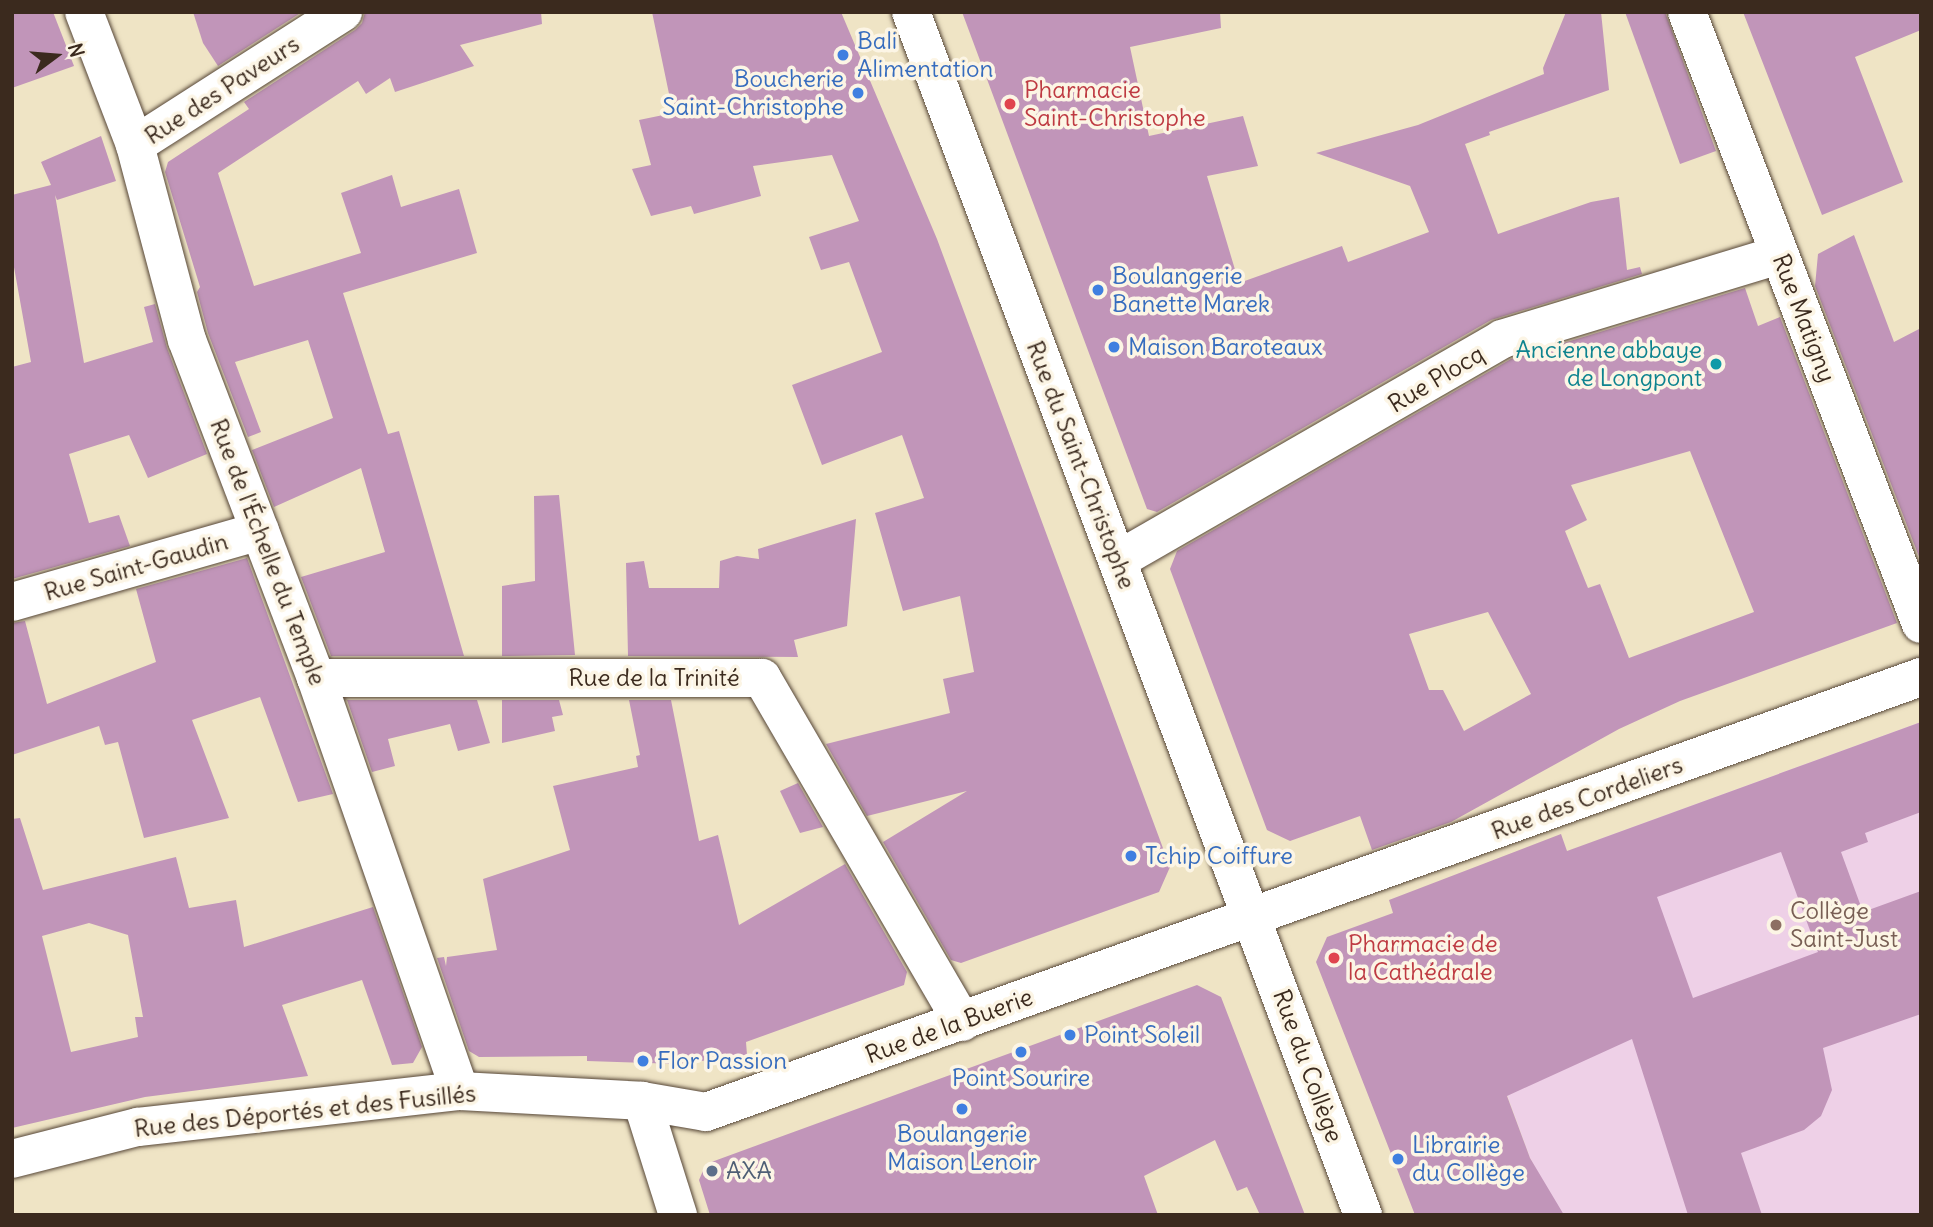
<!DOCTYPE html>
<html>
<head>
<meta charset="utf-8">
<style>
	body { margin:0 }
	#map { position:relative; width:1933px; height:1227px; overflow:hidden; background:#efe4c5; font-family:Delius,sans-serif }
	div>[style] { position:absolute }
	[style*='--x'] { left:calc(var(--x)*1px); top:calc(var(--y)*1px); width:calc(var(--w)*1px); rotate:calc(var(--a)*1deg) }
	.built>* { inset:0; background:#eed0e7 }
	.building>* { inset:0; background:#c195b9 }
	.roads { filter:drop-shadow(0 0 2px #564637) drop-shadow(0 0 2px #564637) }
	.street>* { height:38px; margin:-19px; padding:0 19px; transform-origin:19px; border-radius:19px; background:#fff }
	.secondary>* { height:38px; margin:-19px; padding:0 19px; transform-origin:19px; border-radius:19px; background:#fff }
	.dots>* { width:19px; height:19px; translate:-50% -50%; box-sizing:border-box; border:4px solid #fcf5e5; border-radius:50% }
	span { translate:-50% -50%; white-space:nowrap; text-align:center; line-height:1.15; -webkit-text-stroke:7px #fcf5e5; paint-order:stroke }
	.shop-label { font-size:24px; color:#366cbe }
	.left { translate:0 -50%; text-align:left }
	.right { translate:-100% -50%; text-align:right }
	.street-label { font-size:24px; color:#3b2a1e }
	.health-label { font-size:24px; color:#be3a42 }
	.culture-label { font-size:24px; color:#0d838f }
	.education-label { font-size:24px; color:#785e54 }
	.service-label { font-size:24px; color:#4e5e75 }
	.frame { position:absolute; inset:0; border:14px solid #3b2a1e; pointer-events:none }
	.north { position:absolute; left:21px; top:21px; width:70px; height:70px; -webkit-text-stroke:5px #fcf5e5; paint-order:stroke; rotate:74deg; font-size:19px; font-weight:700; line-height:28px; text-align:center; color:#3b2a1e }
	.north::after { content:''; display:block; margin:auto; width:24px; height:32px; background:#3b2a1e; clip-path:polygon(50% 0,100% 100%,50% 72%,0 100%) }
</style>
</head>
<body>
<div id="map">
	<div class="built">
		<div style="clip-path:polygon(1921px 722px,1921px 1215px,1560px 1215px,1530px 1158px,1503px 1084px,1661px 1012px,1600px 839px)"></div>
	</div>
	<div class="building">
		<div style="clip-path:polygon(12px 12px,53px 12px,74px 66px,12px 88px)"></div>
		<div style="clip-path:polygon(193px 12px,302px 12px,218px 66px,203px 43px)"></div>
		<div style="clip-path:polygon(365px 12px,541px 12px,542px 24px,460px 45px,474px 66px,395px 92px,390px 78px,366px 94px,358px 81px,218px 173px,254px 286px,361px 253px,341px 193px,392px 175px,401px 207px,459px 189px,477px 253px,343px 293px,388px 434px,399px 431px,464px 656px,331px 656px,301px 577px,385px 552px,361px 468px,274px 507px,252px 450px,333px 418px,308px 340px,235px 362px,261px 432px,248px 437px,208px 333px,197px 292px,200px 287px,165px 172px,168px 162px,249px 109px,244px 102px,355px 30px,362px 23px)"></div>
		<div style="clip-path:polygon(652px 12px,841px 12px,937px 239px,1170px 867px,1159px 892px,961px 963px,951px 960px,883px 842px,967px 791px,867px 816px,826px 744px,950px 713px,943px 679px,974px 672px,960px 596px,903px 611px,875px 513px,924px 498px,902px 435px,822px 465px,792px 385px,882px 352px,849px 262px,821px 270px,809px 237px,859px 221px,832px 155px,753px 166px,761px 196px,694px 214px,691px 206px,651px 216px,632px 169px,651px 165px,639px 120px,673px 113px)"></div>
		<div style="clip-path:polygon(962px 12px,1220px 12px,1221px 28px,1130px 47px,1149px 136px,1243px 116px,1258px 166px,1207px 176px,1239px 283px,1342px 246px,1348px 262px,1429px 232px,1410px 186px,1316px 153px,1418px 125px,1544px 74px,1543px 68px,1566px 12px,1601px 12px,1609px 90px,1489px 132px,1490px 135px,1465px 144px,1498px 234px,1591px 202px,1619px 197px,1627px 270px,1640px 267px,1642px 274px,1491px 320px,1157px 512px,1147px 509px)"></div>
		<div style="clip-path:polygon(1625px 12px,1665px 12px,1716px 151px,1680px 164px)"></div>
		<div style="clip-path:polygon(1743px 12px,1921px 12px,1921px 30px,1855px 57px,1903px 182px,1822px 215px)"></div>
		<div style="clip-path:polygon(101px 136px,116px 181px,57px 200px,55px 195px,84px 363px,153px 342px,144px 307px,155px 304px,167px 348px,207px 454px,148px 478px,129px 435px,69px 454px,89px 523px,119px 515px,130px 546px,12px 579px,12px 367px,31px 362px,12px 256px,12px 195px,51px 185px,41px 162px)"></div>
		<div style="clip-path:polygon(1854px 235px,1894px 342px,1921px 328px,1921px 562px,1815px 286px,1818px 254px)"></div>
		<div style="clip-path:polygon(evenodd,1745px 288px,1758px 326px,1780px 317px,1897px 623px,1680px 701px,1619px 729px,1451px 822px,1372px 850px,1360px 816px,1290px 841px,1267px 830px,1170px 569px,1177px 551px,1511px 359px,1745px 288px,1690px 451px,1754px 612px,1629px 658px,1600px 584px,1588px 588px,1565px 531px,1587px 520px,1571px 485px,1690px 451px,1745px 288px,1488px 612px,1531px 694px,1464px 731px,1443px 690px,1429px 690px,1409px 634px,1488px 612px)"></div>
		<div style="clip-path:polygon(559px 495px,575px 655px,502px 656px,502px 586px,535px 581px,534px 496px)"></div>
		<div style="clip-path:polygon(856px 519px,847px 626px,794px 640px,798px 657px,628px 656px,626px 563px,644px 561px,649px 588px,719px 588px,720px 561px,737px 556px,759px 559px,758px 549px)"></div>
		<div style="clip-path:polygon(247px 558px,333px 794px,298px 802px,260px 697px,192px 720px,229px 818px,144px 838px,118px 742px,105px 745px,99px 726px,12px 755px,12px 623px,25px 621px,47px 704px,156px 662px,136px 589px)"></div>
		<div style="clip-path:polygon(347px 700px,477px 700px,490px 743px,458px 751px,450px 724px,388px 739px,395px 766px,372px 772px)"></div>
		<div style="clip-path:polygon(502px 700px,559px 700px,563px 715px,552px 717px,555px 731px,502px 743px)"></div>
		<div style="clip-path:polygon(629px 700px,671px 700px,699px 841px,718px 835px,739px 925px,845px 864px,907px 972px,904px 985px,746px 1042px,747px 1055px,678px 1064px,587px 1061px,587px 1056px,479px 1057px,469px 1051px,437px 958px,444px 957px,446px 966px,447px 957px,497px 950px,483px 879px,570px 850px,553px 786px,638px 767px,636px 756px,640px 755px)"></div>
		<div style="clip-path:polygon(evenodd,1921px 722px,1921px 812px,1865px 833px,1868px 842px,1841px 852px,1863px 912px,1921px 891px,1921px 1014px,1823px 1048px,1832px 1090px,1821px 1116px,1804px 1130px,1741px 1153px,1762px 1215px,1688px 1215px,1632px 1039px,1507px 1096px,1530px 1158px,1564px 1215px,1415px 1215px,1316px 962px,1327px 937px,1393px 913px,1389px 900px,1561px 834px,1567px 851px,1921px 722px,1781px 852px,1818px 952px,1693px 998px,1657px 897px,1781px 852px)"></div>
		<div style="clip-path:polygon(798px 783px,823px 827px,800px 833px,780px 791px)"></div>
		<div style="clip-path:polygon(evenodd,20px 818px,43px 890px,176px 857px,189px 908px,236px 900px,244px 947px,373px 907px,422px 1047px,413px 1063px,392px 1065px,362px 980px,282px 1005px,308px 1076px,145px 1097px,12px 1128px,12px 819px,20px 818px,89px 923px,128px 935px,143px 1017px,135px 1017px,138px 1037px,71px 1052px,42px 936px,89px 923px)"></div>
		<div style="clip-path:polygon(1197px 985px,1221px 997px,1305px 1215px,1260px 1215px,1247px 1187px,1237px 1191px,1215px 1140px,1144px 1176px,1158px 1215px,710px 1215px,699px 1180px,706px 1164px)"></div>
	</div>
	<div class="roads">
		<div class="street">
			<div style="--x:84;--y:12;--w:142;--a:69"></div>
			<div style="--x:135;--y:145;--w:202;--a:75.1"></div>
			<div style="--x:187;--y:340;--w:362;--a:69.1"></div>
			<div style="--x:316;--y:678;--w:437;--a:70.8"></div>
			<div style="--x:1687;--y:12;--w:655;--a:69.08"></div>
			<div style="--x:135;--y:145;--w:247;--a:-32.6"></div>
			<div style="--x:1118;--y:560;--w:443;--a:-29.9"></div>
			<div style="--x:1502;--y:339;--w:289;--a:-16.9"></div>
			<div style="--x:12;--y:602;--w:258;--a:-16"></div>
			<div style="--x:316;--y:678;--w:446;--a:0"></div>
			<div style="--x:762;--y:678;--w:398;--a:59.8"></div>
			<div style="--x:642;--y:1101;--w:120;--a:72.5"></div>
			<div style="--x:12;--y:1159;--w:130;--a:-14.3"></div>
			<div style="--x:138;--y:1127;--w:324;--a:-6.4"></div>
			<div style="--x:460;--y:1091;--w:182;--a:3.1"></div>
			<div style="--x:642;--y:1101;--w:65;--a:9.8"></div>
			<div style="--x:706;--y:1112;--w:1291;--a:-19.7"></div>
		</div>
		<div class="secondary">
			<div style="--x:911;--y:12;--w:1285;--a:69.41"></div>
		</div>
	</div>
	<div class="dots">
		<div style="left:843px;top:55px;background:#3f7fe0"></div>
		<div style="left:858px;top:93px;background:#3f7fe0"></div>
		<div style="left:1010px;top:104px;background:#e0444e"></div>
		<div style="left:1098px;top:290px;background:#3f7fe0"></div>
		<div style="left:1114px;top:347px;background:#3f7fe0"></div>
		<div style="left:1716px;top:364px;background:#0f9aa8"></div>
		<div style="left:1131px;top:856px;background:#3f7fe0"></div>
		<div style="left:1776px;top:925px;background:#8d6e63"></div>
		<div style="left:1334px;top:958px;background:#e0444e"></div>
		<div style="left:1070px;top:1035px;background:#3f7fe0"></div>
		<div style="left:1021px;top:1052px;background:#3f7fe0"></div>
		<div style="left:643px;top:1061px;background:#3f7fe0"></div>
		<div style="left:962px;top:1109px;background:#3f7fe0"></div>
		<div style="left:1398px;top:1159px;background:#3f7fe0"></div>
		<div style="left:712px;top:1171px;background:#5c6f8a"></div>
	</div>
	<div class="shop-label">
		<span class="left" style="left:857px;top:55px">Bali<br>Alimentation</span>
		<span class="right" style="left:844px;top:93px">Boucherie<br>Saint-Christophe</span>
		<span class="left" style="left:1112px;top:290px">Boulangerie<br>Banette Marek</span>
		<span class="left" style="left:1128px;top:347px">Maison Baroteaux</span>
		<span class="left" style="left:1145px;top:856px">Tchip Coiffure</span>
		<span class="left" style="left:1084px;top:1035px">Point Soleil</span>
		<span class="left" style="left:657px;top:1061px">Flor Passion</span>
		<span style="left:1021px;top:1078px">Point Sourire</span>
		<span style="left:962px;top:1148px">Boulangerie<br>Maison Lenoir</span>
		<span class="left" style="left:1412px;top:1159px">Librairie<br>du Collège</span>
	</div>
	<div class="street-label">
		<span style="left:222px;top:90px;rotate:-33deg">Rue des Paveurs</span>
		<span style="left:1804px;top:318px;rotate:69deg">Rue Matigny</span>
		<span style="left:1436px;top:379px;rotate:-31deg">Rue Plocq</span>
		<span style="left:1081px;top:465px;rotate:69deg">Rue du Saint-Christophe</span>
		<span style="left:268px;top:552px;rotate:69deg">Rue de l'Échelle du Temple</span>
		<span style="left:136px;top:567px;rotate:-16deg">Rue Saint-Gaudin</span>
		<span style="left:654px;top:678px">Rue de la Trinité</span>
		<span style="left:1587px;top:798px;rotate:-20deg">Rue des Cordeliers</span>
		<span style="left:949px;top:1026px;rotate:-20deg">Rue de la Buerie</span>
		<span style="left:1308px;top:1066px;rotate:70deg">Rue du Collège</span>
		<span style="left:305px;top:1111px;rotate:-6deg">Rue des Déportés et des Fusillés</span>
	</div>
	<div class="health-label">
		<span class="left" style="left:1024px;top:104px">Pharmacie<br>Saint-Christophe</span>
		<span class="left" style="left:1348px;top:958px">Pharmacie de<br>la Cathédrale</span>
	</div>
	<div class="culture-label">
		<span class="right" style="left:1702px;top:364px">Ancienne abbaye<br>de Longpont</span>
	</div>
	<div class="education-label">
		<span class="left" style="left:1790px;top:925px">Collège<br>Saint-Just</span>
	</div>
	<div class="service-label">
		<span class="left" style="left:726px;top:1171px">AXA</span>
	</div>
	<div class="frame"></div>
	<div class="north">N</div>
</div>
</body>
</html>
